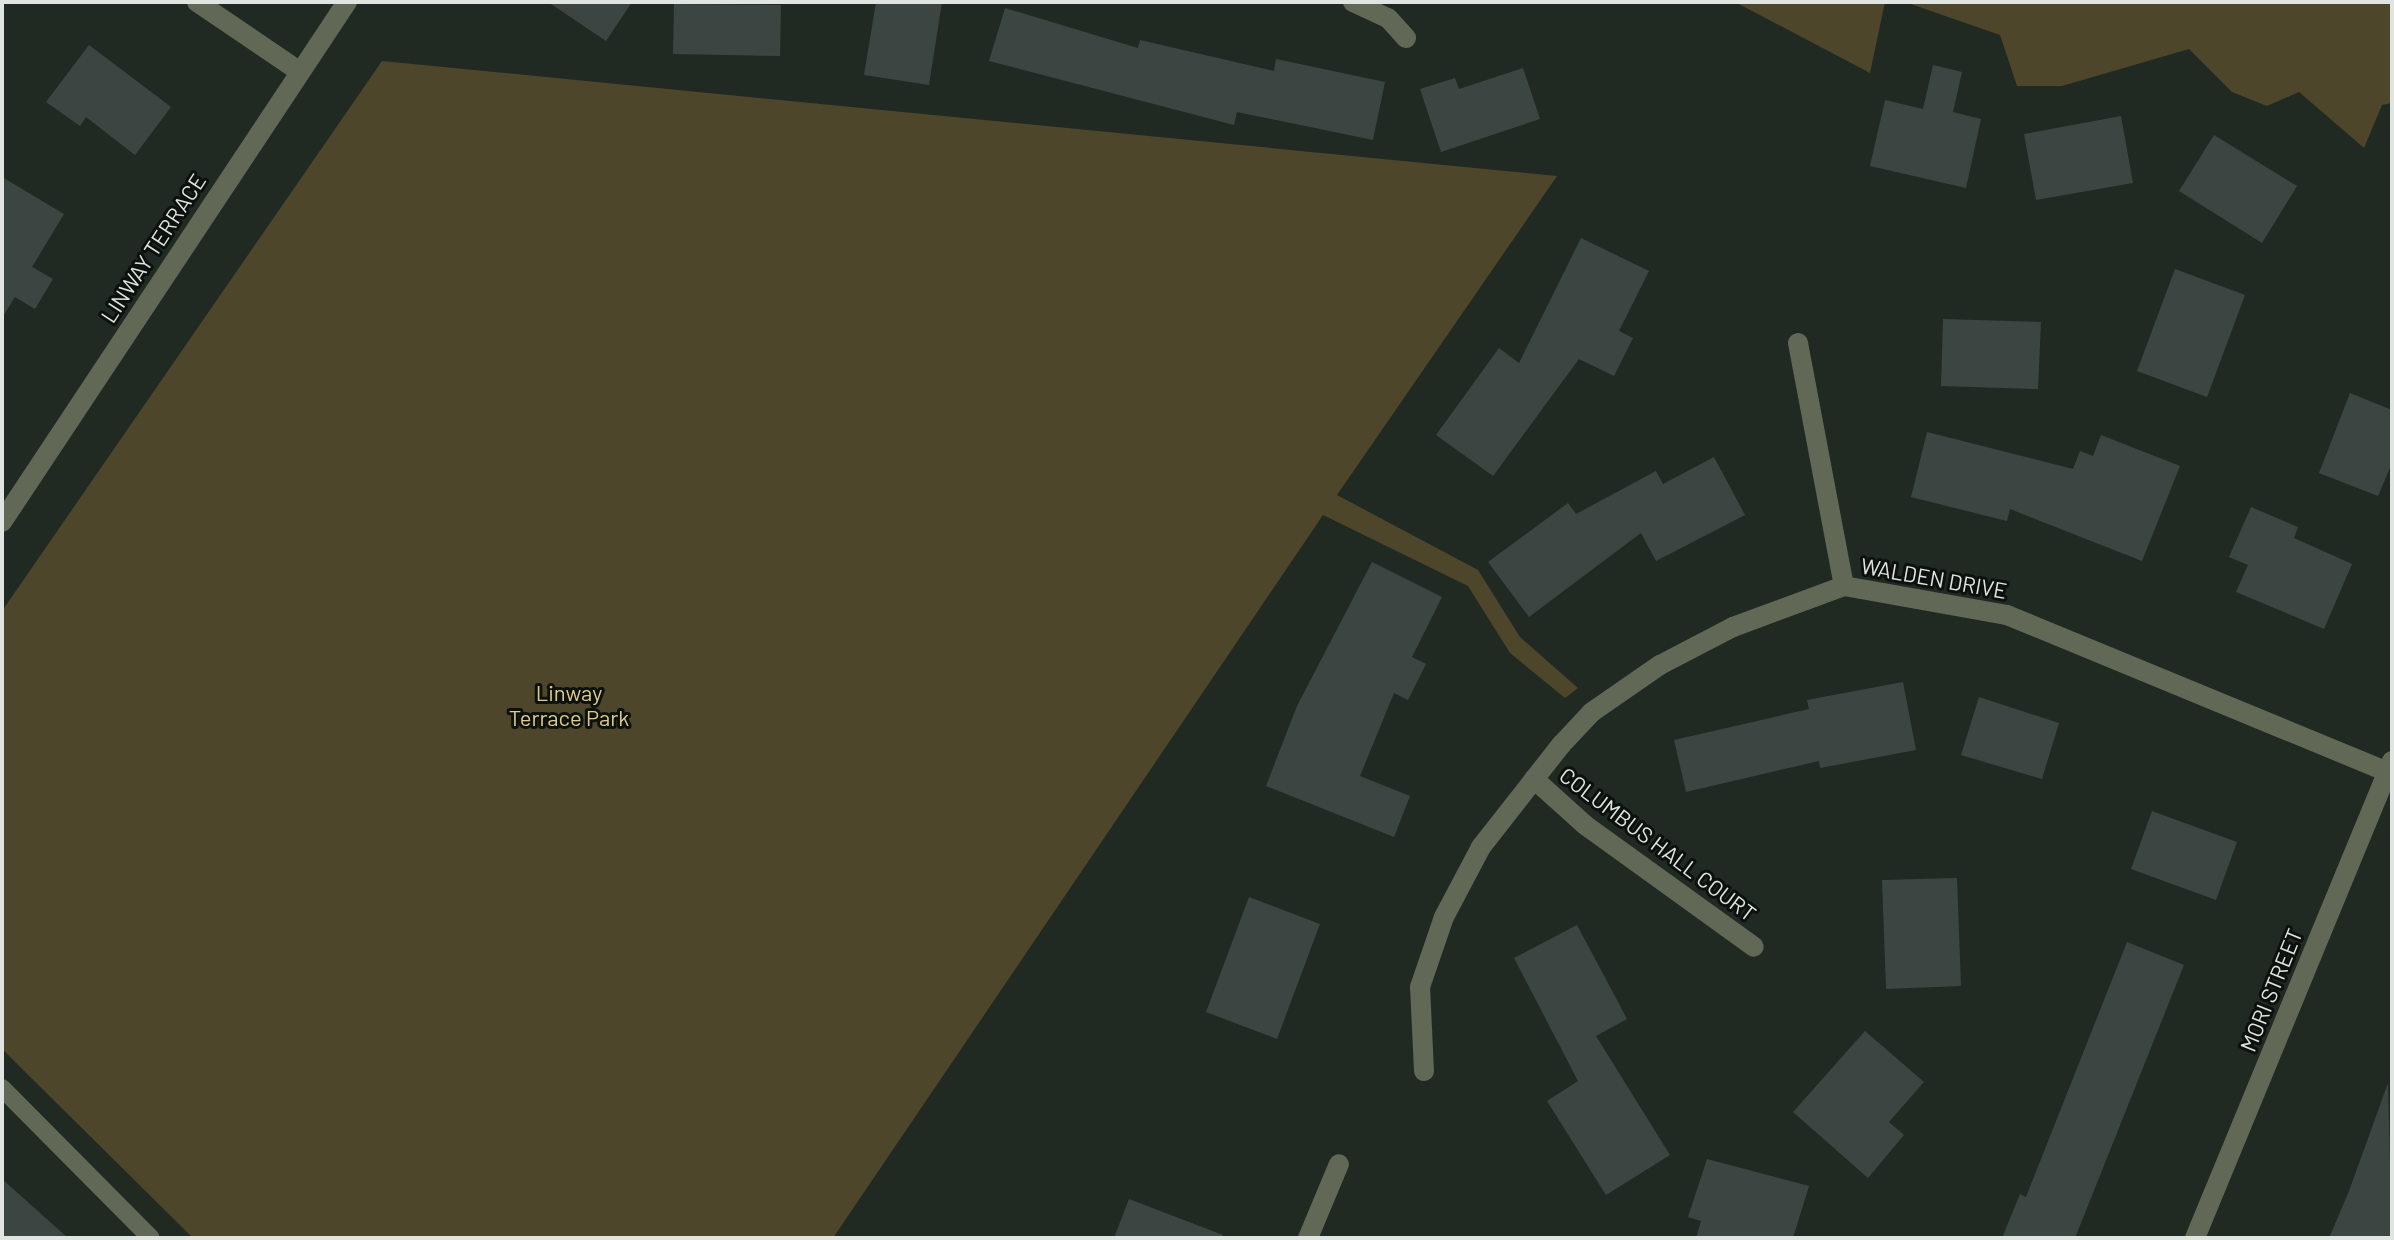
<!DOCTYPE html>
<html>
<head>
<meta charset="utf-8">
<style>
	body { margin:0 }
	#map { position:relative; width:2394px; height:1240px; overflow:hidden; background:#212923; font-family:Barlow,sans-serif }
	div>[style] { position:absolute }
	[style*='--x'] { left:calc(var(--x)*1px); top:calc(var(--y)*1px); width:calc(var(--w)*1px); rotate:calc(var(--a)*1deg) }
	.green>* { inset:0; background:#4d462a }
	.building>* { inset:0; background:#3b4643 }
	.service>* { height:18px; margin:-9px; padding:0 9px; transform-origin:9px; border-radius:9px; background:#616855 }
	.minor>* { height:20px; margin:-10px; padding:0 10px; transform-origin:10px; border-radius:10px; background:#616855 }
	.tertiary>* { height:20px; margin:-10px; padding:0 10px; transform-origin:10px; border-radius:10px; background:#616855 }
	span { translate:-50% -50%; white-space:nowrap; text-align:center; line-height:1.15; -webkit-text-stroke:6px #0d110e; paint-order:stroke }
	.street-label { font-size:22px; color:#e0e5e1 }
	.park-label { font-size:22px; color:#dfcd82 }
	.frame { position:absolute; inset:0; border:4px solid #e0e5e1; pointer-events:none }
</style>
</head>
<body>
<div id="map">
	<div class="green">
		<div style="clip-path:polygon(1735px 2px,1885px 2px,1870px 73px)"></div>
		<div style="clip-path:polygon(1905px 2px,2392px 2px,2392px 103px,2382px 105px,2364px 148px,2299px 92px,2267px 106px,2232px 92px,2189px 49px,2062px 86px,2017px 86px,2000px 35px)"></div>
		<div style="clip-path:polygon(382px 61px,1557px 176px,1337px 495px,1478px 570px,1520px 637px,1578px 688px,1565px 698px,1510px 653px,1468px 586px,1323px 515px,833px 1238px,193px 1238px,2px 1049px,2px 611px)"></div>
	</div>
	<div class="building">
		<div style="clip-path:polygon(548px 2px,632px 2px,606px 41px)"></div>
		<div style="clip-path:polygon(876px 2px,942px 2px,929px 85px,864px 75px)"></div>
		<div style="clip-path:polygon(674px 4px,781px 5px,780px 56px,673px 54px)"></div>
		<div style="clip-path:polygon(1005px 8px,1138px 48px,1140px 40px,1274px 71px,1276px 59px,1385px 82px,1373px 140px,1237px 112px,1234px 125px,989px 61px)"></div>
		<div style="clip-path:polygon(89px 45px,171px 107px,135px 155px,86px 117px,80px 126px,46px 102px)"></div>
		<div style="clip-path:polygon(1933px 65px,1962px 72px,1953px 112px,1981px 119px,1966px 188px,1870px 166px,1885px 100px,1923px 109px)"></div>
		<div style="clip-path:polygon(1523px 68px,1540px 119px,1441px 152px,1420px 89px,1455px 78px,1459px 89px)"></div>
		<div style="clip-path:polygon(2121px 116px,2133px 183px,2036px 200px,2024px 134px)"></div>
		<div style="clip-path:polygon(2214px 135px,2297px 186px,2262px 243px,2179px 191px)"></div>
		<div style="clip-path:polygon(2px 177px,64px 214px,32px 267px,53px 279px,35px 309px,15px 297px,2px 318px)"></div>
		<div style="clip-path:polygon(1581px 238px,1649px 271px,1619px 331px,1633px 338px,1614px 376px,1579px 359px,1493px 476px,1436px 435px,1499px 348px,1519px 363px)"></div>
		<div style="clip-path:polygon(2175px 269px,2245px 295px,2207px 397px,2137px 371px)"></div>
		<div style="clip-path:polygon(1943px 319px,2041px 322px,2038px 389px,1941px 386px)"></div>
		<div style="clip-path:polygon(2350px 393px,2392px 410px,2392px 463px,2378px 496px,2319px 473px)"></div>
		<div style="clip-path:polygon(1927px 432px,2073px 469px,2080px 451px,2093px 456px,2101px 435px,2180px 466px,2142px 561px,2010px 509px,2007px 521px,1911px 497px)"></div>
		<div style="clip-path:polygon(1714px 457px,1745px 515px,1656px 561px,1641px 533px,1529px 617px,1488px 562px,1568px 503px,1576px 514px,1656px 471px,1663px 484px)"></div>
		<div style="clip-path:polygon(2251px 507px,2298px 527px,2294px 538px,2352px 564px,2324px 629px,2236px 592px,2248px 565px,2229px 557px)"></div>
		<div style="clip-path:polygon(1372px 562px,1442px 597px,1412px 657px,1426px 664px,1408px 700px,1394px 693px,1360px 776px,1410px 796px,1394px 837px,1266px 786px,1297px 706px)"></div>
		<div style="clip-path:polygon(1903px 682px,1916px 750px,1820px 768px,1819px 761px,1686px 792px,1674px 740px,1809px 709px,1807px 700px)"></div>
		<div style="clip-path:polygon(1979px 697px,2059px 723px,2042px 779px,1961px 755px)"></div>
		<div style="clip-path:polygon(2152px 811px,2237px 842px,2216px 900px,2131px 869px)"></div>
		<div style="clip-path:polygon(1957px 878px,1961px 986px,1886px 989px,1882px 880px)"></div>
		<div style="clip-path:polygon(1249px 897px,1320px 924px,1277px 1039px,1206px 1012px)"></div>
		<div style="clip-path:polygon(1577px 925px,1627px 1019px,1596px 1036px,1670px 1155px,1606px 1195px,1547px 1101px,1578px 1081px,1514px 958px)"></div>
		<div style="clip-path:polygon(2127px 942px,2184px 965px,2075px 1238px,2002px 1238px,2020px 1194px,2026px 1197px)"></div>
		<div style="clip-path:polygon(1865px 1031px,1924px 1082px,1889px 1122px,1904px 1135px,1868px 1178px,1793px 1112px)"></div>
		<div style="clip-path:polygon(2388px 1083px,2392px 1238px,2329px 1238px,2349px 1191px)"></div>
		<div style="clip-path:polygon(1707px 1159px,1809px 1186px,1793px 1238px,1696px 1238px,1701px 1221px,1688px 1217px)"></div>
		<div style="clip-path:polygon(2px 1179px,68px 1238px,2px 1238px)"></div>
		<div style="clip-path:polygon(1129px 1199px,1223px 1235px,1223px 1238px,1114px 1238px)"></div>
	</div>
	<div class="service">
		<div style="--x:2;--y:1088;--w:211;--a:45.2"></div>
	</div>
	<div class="minor">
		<div style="--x:197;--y:2;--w:123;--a:34.1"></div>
		<div style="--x:1353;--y:2;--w:38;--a:25"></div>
		<div style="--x:1388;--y:18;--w:27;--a:48"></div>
		<div style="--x:1798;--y:343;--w:247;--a:79.3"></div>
		<div style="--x:1534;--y:779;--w:69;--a:42"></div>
		<div style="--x:1585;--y:825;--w:208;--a:35.8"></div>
		<div style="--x:1424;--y:1071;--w:84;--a:-92.7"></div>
		<div style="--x:1420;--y:987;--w:74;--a:-71.1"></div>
		<div style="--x:1444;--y:917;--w:79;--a:-62.1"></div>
		<div style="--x:1481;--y:847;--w:130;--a:-51.9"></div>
		<div style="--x:1561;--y:745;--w:45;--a:-46.8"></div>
		<div style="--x:1592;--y:712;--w:83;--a:-34.7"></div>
		<div style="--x:1660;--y:665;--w:82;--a:-27.5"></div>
		<div style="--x:1733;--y:627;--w:118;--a:-20.3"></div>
		<div style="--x:1844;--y:586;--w:166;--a:10.1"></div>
		<div style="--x:2007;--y:615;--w:417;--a:22.4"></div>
		<div style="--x:1308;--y:1238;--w:80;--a:-67.3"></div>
		<div style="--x:2195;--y:1238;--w:516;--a:-67.56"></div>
	</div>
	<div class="tertiary">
		<div style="--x:2;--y:522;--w:624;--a:-56.44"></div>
	</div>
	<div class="street-label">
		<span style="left:153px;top:248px;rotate:-57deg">LINWAY TERRACE</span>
		<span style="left:1934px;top:578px;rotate:10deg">WALDEN DRIVE</span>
		<span style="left:1658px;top:844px;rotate:37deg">COLUMBUS HALL COURT</span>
		<span style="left:2271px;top:990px;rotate:-68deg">MORI STREET</span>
	</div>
	<div class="park-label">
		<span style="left:569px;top:705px">Linway<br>Terrace Park</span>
	</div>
	<div class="frame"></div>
</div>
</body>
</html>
